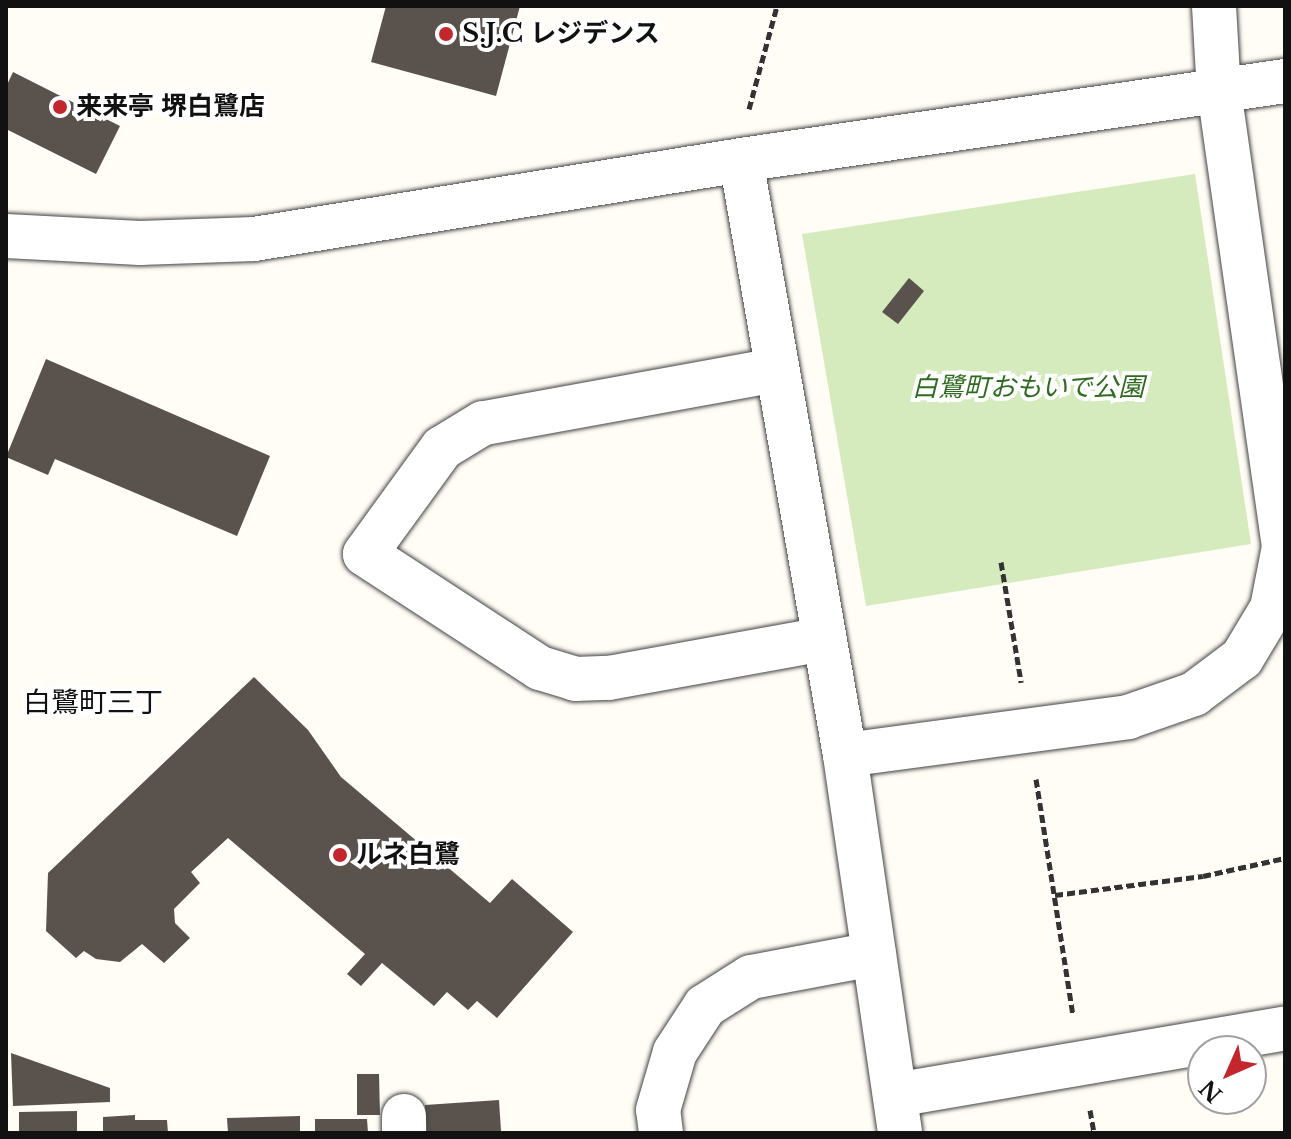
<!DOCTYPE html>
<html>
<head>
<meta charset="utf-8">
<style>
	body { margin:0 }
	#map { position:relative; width:1291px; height:1139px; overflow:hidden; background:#fffdf5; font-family:"Libre Baskerville","Noto Sans JP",serif }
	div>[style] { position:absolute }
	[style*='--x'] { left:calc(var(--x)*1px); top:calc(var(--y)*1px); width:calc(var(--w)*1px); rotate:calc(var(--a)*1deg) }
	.green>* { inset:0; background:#d5ebbd }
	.building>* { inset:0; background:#5a524d }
	.path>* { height:5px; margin-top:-2.5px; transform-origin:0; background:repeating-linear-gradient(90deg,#333 0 8px,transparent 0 12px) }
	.roads { filter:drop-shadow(0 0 2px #444) drop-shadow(0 0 2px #444) }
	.minor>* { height:44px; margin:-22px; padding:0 22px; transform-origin:22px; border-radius:22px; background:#fff }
	.tertiary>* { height:44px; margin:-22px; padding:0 22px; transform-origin:22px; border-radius:22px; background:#fff }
	.dots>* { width:22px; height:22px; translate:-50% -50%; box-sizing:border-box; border:4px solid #fff; border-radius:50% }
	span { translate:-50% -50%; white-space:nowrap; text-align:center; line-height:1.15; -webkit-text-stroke:8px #fff; paint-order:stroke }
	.poi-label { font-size:26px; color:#111; font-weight:700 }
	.left { translate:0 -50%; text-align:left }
	.park-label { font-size:26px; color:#2f6b1f; font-style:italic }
	.neighbourhood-label { font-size:28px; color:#111 }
	.frame { position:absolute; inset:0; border:8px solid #111; pointer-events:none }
	.north { position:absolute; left:1187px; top:1035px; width:80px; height:80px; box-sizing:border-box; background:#fff; border:2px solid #a0a0a0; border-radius:50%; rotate:225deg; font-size:22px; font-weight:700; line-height:32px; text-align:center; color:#111 }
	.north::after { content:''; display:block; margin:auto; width:28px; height:36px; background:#c4262e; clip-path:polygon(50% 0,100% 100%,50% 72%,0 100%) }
</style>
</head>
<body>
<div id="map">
	<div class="green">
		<div style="clip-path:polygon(1195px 174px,1251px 544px,866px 606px,802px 234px)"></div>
	</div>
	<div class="building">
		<div style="clip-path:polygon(386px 6px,520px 6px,496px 96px,371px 62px)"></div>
		<div style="clip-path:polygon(13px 72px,120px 126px,96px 174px,6px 129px,6px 87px)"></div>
		<div style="clip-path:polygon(909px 278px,924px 291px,898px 324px,882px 312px)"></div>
		<div style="clip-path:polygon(46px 359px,270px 456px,237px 536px,55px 459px,48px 475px,6px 457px)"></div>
		<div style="clip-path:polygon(254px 677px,308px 730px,341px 777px,490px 903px,512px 879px,573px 932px,497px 1018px,477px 1001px,468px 1010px,447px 992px,434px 1006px,382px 963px,361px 986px,347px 974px,365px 954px,228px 838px,191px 872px,200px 883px,174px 909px,175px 923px,190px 938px,164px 963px,142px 944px,120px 962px,96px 959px,84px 951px,76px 958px,46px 931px,48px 873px)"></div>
		<div style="clip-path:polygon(11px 1053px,110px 1088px,110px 1102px,13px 1106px)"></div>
		<div style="clip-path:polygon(357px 1074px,379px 1074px,380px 1115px,357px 1115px)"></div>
		<div style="clip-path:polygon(499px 1100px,501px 1131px,427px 1133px,425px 1105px)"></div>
		<div style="clip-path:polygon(77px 1111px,77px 1133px,19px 1133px,19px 1112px)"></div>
		<div style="clip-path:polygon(135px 1115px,135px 1120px,167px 1120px,168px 1133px,103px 1133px,103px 1117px)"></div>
		<div style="clip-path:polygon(300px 1116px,300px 1133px,228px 1133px,227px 1118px)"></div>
		<div style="clip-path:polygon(315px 1119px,367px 1119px,368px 1133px,315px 1133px)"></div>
	</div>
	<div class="path">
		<div style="--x:749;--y:109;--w:107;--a:-74.8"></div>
		<div style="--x:1001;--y:562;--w:122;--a:80.5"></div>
		<div style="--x:1036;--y:779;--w:238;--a:81.1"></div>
		<div style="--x:1055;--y:895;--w:149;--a:-7.3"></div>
		<div style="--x:1203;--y:876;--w:84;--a:-12.4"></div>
		<div style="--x:1090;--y:1110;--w:23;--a:80"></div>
	</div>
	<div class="roads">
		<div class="minor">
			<div style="--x:741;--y:160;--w:604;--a:80.09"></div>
			<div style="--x:845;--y:755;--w:382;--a:81.7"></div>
			<div style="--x:776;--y:370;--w:298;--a:169.7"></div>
			<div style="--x:483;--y:423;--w:48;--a:148.6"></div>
			<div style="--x:442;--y:448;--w:131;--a:126"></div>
			<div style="--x:365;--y:554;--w:209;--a:33.1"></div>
			<div style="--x:540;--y:668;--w:37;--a:17"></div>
			<div style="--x:575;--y:679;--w:34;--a:-2"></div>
			<div style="--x:609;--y:678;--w:218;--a:-10.3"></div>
			<div style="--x:845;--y:755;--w:286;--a:-7.6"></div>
			<div style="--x:1128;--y:717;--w:70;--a:-19.2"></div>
			<div style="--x:1194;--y:694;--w:60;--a:-36.9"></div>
			<div style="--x:1242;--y:658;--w:58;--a:-59"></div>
			<div style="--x:1272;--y:608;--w:62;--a:-78.9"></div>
			<div style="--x:1284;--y:547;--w:459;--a:-98.1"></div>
			<div style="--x:895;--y:1095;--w:396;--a:-9.7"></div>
			<div style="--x:404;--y:1116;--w:17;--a:90"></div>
			<div style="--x:661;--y:1133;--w:23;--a:-97"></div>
			<div style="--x:658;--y:1110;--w:60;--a:-73.7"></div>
			<div style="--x:675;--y:1052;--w:55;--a:-56.9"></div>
			<div style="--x:705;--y:1006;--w:54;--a:-32.2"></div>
			<div style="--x:751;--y:977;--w:125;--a:-10.6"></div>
		</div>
		<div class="tertiary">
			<div style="--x:1214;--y:6;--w:87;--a:86.7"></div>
			<div style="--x:6;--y:236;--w:134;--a:3"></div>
			<div style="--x:140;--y:243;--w:114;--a:-2"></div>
			<div style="--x:254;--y:239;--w:493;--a:-9.2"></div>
			<div style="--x:741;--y:160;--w:550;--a:-8.26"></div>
		</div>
	</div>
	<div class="dots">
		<div style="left:446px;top:34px;background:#c4262e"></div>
		<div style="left:60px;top:107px;background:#c4262e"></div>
		<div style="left:340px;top:855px;background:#c4262e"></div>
	</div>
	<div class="poi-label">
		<span class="left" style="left:462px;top:34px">S.J.C レジデンス</span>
		<span class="left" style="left:76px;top:107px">来来亭 堺白鷺店</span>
		<span class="left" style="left:356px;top:855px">ルネ白鷺</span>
	</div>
	<div class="park-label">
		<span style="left:1028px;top:388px">白鷺町おもいで公園</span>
	</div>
	<div class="neighbourhood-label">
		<span style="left:93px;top:703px">白鷺町三丁</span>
	</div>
	<div class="frame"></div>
	<div class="north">N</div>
</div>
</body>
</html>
